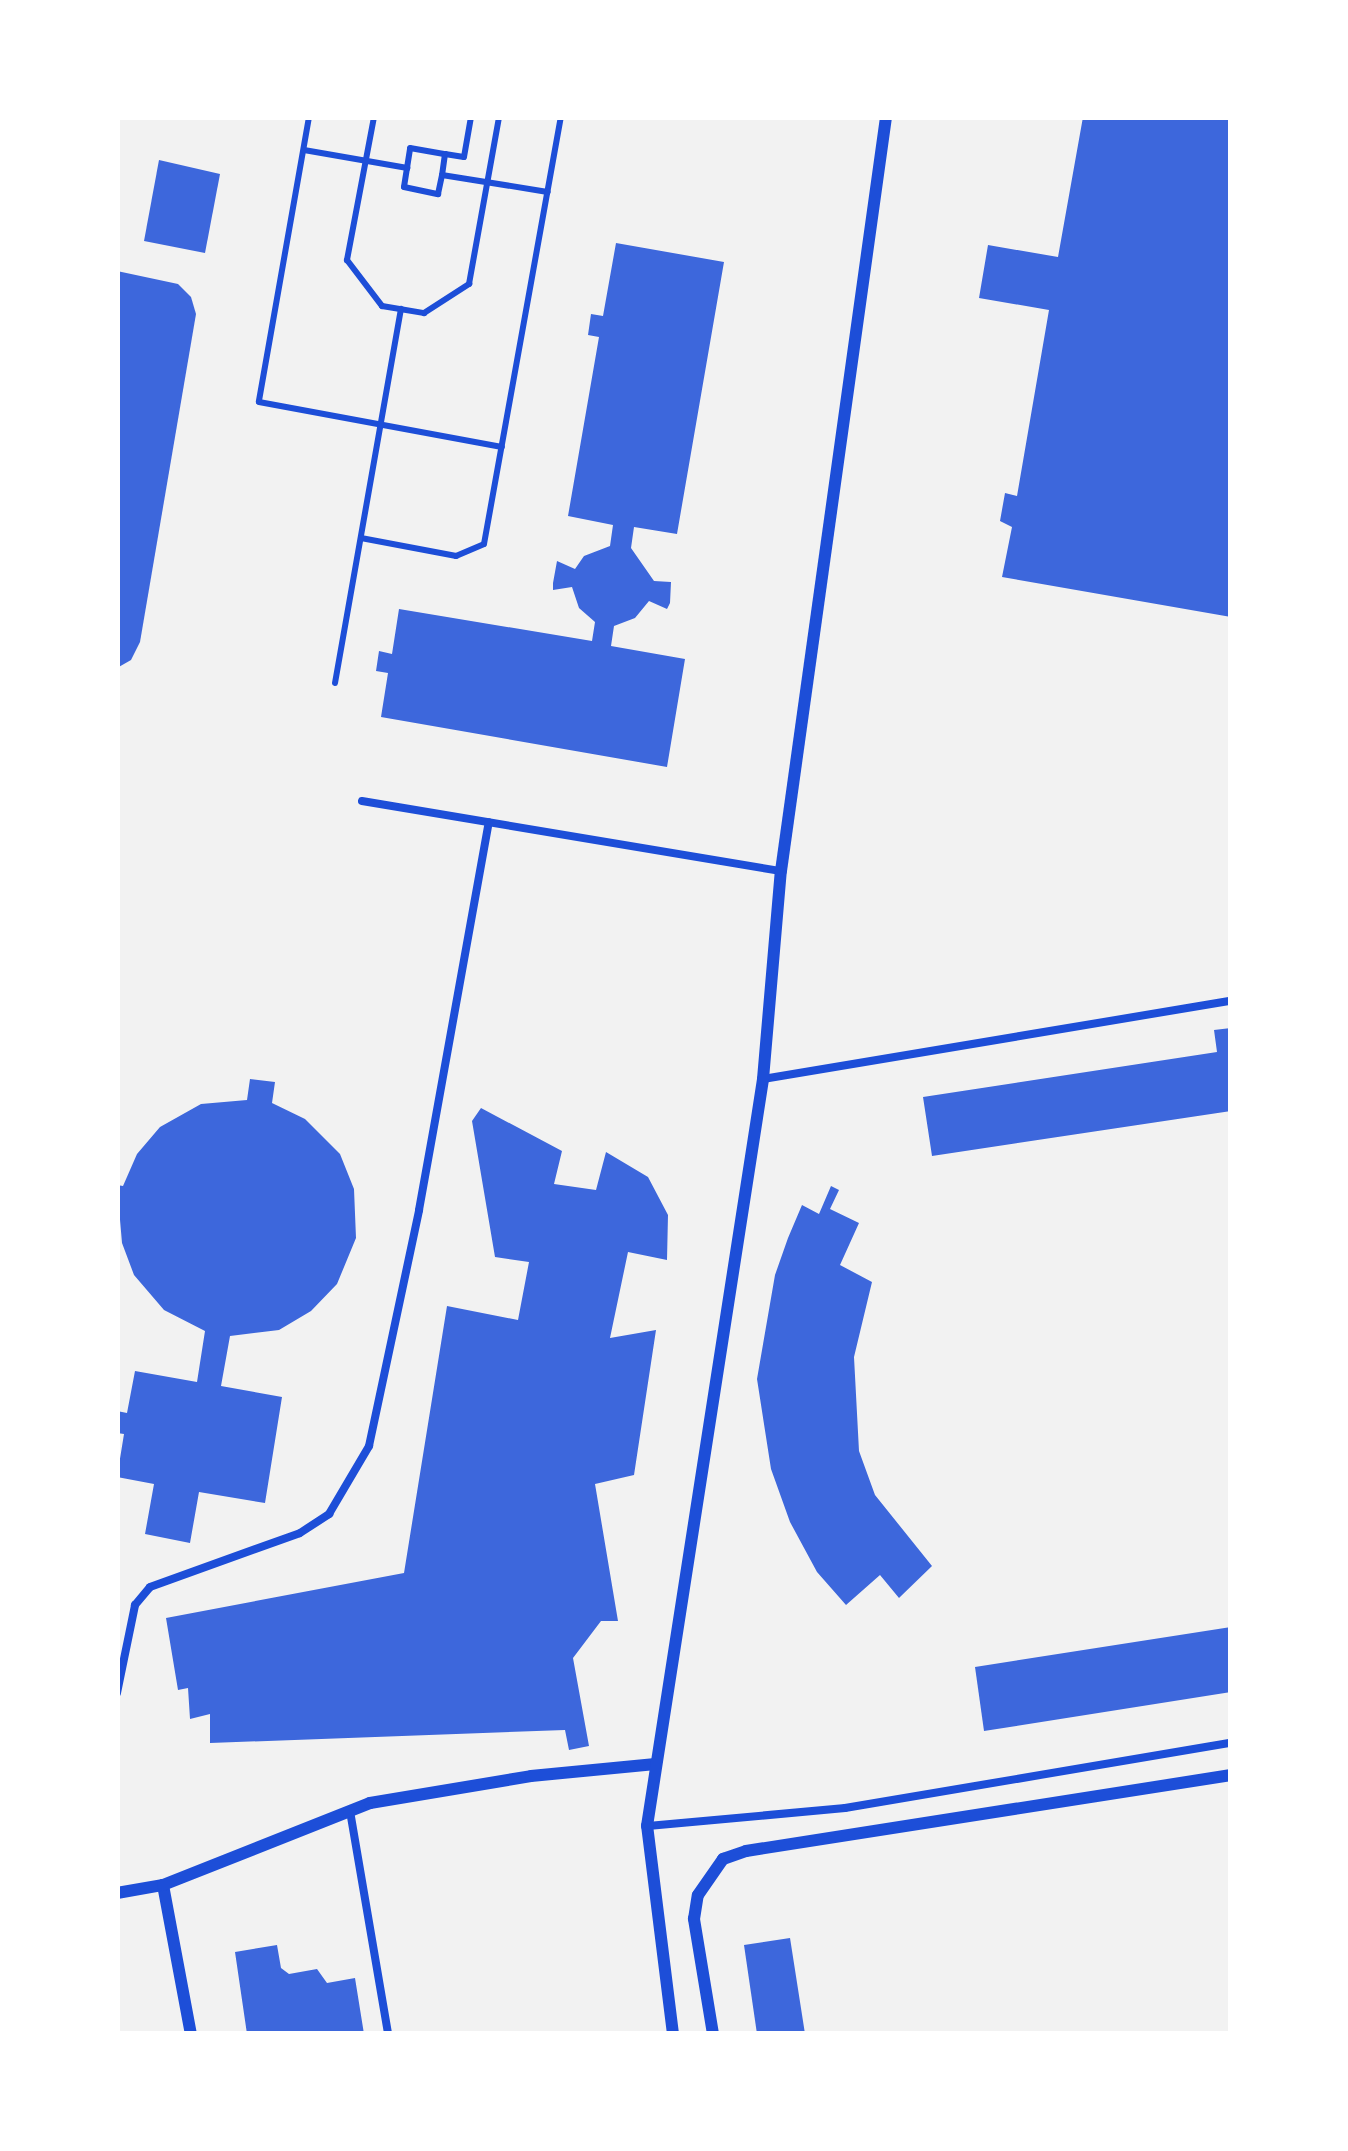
<!DOCTYPE html>
<html>
<head>
<meta charset="utf-8">
<style>
	body { margin:0 }
	#map { position:relative; width:1348px; height:2151px; overflow:hidden; background:#f2f2f2; font-family:Commissioner,sans-serif }
	div>[style] { position:absolute }
	[style*='--x'] { left:calc(var(--x)*1px); top:calc(var(--y)*1px); width:calc(var(--w)*1px); rotate:calc(var(--a)*1deg) }
	.building>* { inset:0; background:#3d67dc }
	.path>* { height:6px; margin:-3px; padding:0 3px; transform-origin:3px; border-radius:3px; background:#1d4ed8 }
	.service>* { height:8px; margin:-4px; padding:0 4px; transform-origin:4px; border-radius:4px; background:#1d4ed8 }
	.minor>* { height:12px; margin:-6px; padding:0 6px; transform-origin:6px; border-radius:6px; background:#1d4ed8 }
	span { translate:-50% -50%; white-space:nowrap; text-align:center; line-height:1.15; -webkit-text-stroke:10px #fff; paint-order:stroke }
	.frame { position:absolute; inset:0; border:120px solid #fff; pointer-events:none }
</style>
</head>
<body>
<div id="map">
	<div class="building">
		<div style="clip-path:polygon(1083px 117px,1231px 117px,1231px 617px,1002px 577px,1012px 527px,1000px 521px,1005px 493px,1017px 496px,1049px 310px,979px 298px,988px 245px,1058px 257px)"></div>
		<div style="clip-path:polygon(159px 160px,220px 174px,205px 253px,144px 241px)"></div>
		<div style="clip-path:polygon(616px 243px,724px 262px,677px 534px,634px 527px,631px 548px,654px 581px,671px 582px,670px 603px,667px 609px,649px 601px,635px 618px,614px 626px,611px 646px,685px 659px,667px 767px,381px 717px,388px 673px,376px 671px,379px 651px,392px 654px,399px 609px,592px 641px,595px 622px,579px 608px,572px 587px,553px 590px,553px 583px,557px 561px,575px 569px,584px 556px,610px 546px,613px 525px,568px 516px,599px 337px,588px 335px,591px 314px,603px 316px)"></div>
		<div style="clip-path:polygon(117px 271px,178px 284px,191px 297px,196px 314px,140px 642px,131px 660px,117px 668px)"></div>
		<div style="clip-path:polygon(1231px 1028px,1231px 1111px,932px 1156px,923px 1097px,1217px 1052px,1214px 1030px)"></div>
		<div style="clip-path:polygon(250px 1079px,275px 1082px,272px 1103px,305px 1119px,340px 1154px,354px 1189px,356px 1238px,337px 1284px,311px 1311px,279px 1330px,230px 1336px,221px 1386px,282px 1397px,265px 1503px,199px 1492px,190px 1543px,145px 1534px,154px 1484px,117px 1477px,124px 1434px,117px 1433px,117px 1411px,127px 1413px,135px 1371px,197px 1382px,205px 1331px,164px 1310px,134px 1275px,122px 1243px,117px 1185px,123px 1186px,137px 1154px,160px 1127px,201px 1104px,247px 1100px)"></div>
		<div style="clip-path:polygon(481px 1108px,562px 1151px,554px 1184px,596px 1190px,606px 1152px,648px 1177px,668px 1215px,667px 1260px,628px 1252px,610px 1338px,656px 1330px,634px 1475px,595px 1484px,618px 1621px,601px 1621px,573px 1658px,589px 1746px,569px 1750px,565px 1730px,210px 1743px,210px 1714px,190px 1719px,188px 1688px,178px 1690px,166px 1618px,404px 1573px,447px 1306px,518px 1320px,529px 1262px,495px 1257px,472px 1121px)"></div>
		<div style="clip-path:polygon(831px 1186px,839px 1190px,830px 1209px,859px 1223px,840px 1265px,872px 1282px,854px 1357px,859px 1451px,875px 1495px,932px 1566px,899px 1598px,880px 1575px,846px 1605px,817px 1572px,790px 1522px,771px 1469px,757px 1379px,775px 1275px,788px 1238px,802px 1205px,819px 1214px)"></div>
		<div style="clip-path:polygon(1231px 1627px,1231px 1692px,984px 1731px,975px 1667px)"></div>
		<div style="clip-path:polygon(790px 1938px,805px 2034px,757px 2034px,744px 1945px)"></div>
		<div style="clip-path:polygon(277px 1945px,281px 1968px,289px 1974px,317px 1969px,327px 1983px,355px 1978px,364px 2034px,247px 2034px,235px 1952px)"></div>
	</div>
	<div class="path">
		<div style="--x:309;--y:117;--w:289;--a:100"></div>
		<div style="--x:259;--y:402;--w:247;--a:10.5"></div>
		<div style="--x:374;--y:117;--w:146;--a:100.7"></div>
		<div style="--x:347;--y:260;--w:58;--a:52.7"></div>
		<div style="--x:382;--y:306;--w:43;--a:9.5"></div>
		<div style="--x:424;--y:313;--w:54;--a:-32.8"></div>
		<div style="--x:469;--y:284;--w:170;--a:-79.8"></div>
		<div style="--x:304;--y:150;--w:105;--a:9.9"></div>
		<div style="--x:407;--y:168;--w:19;--a:99"></div>
		<div style="--x:404;--y:187;--w:35;--a:12"></div>
		<div style="--x:438;--y:194;--w:19;--a:-78"></div>
		<div style="--x:442;--y:175;--w:107;--a:9.1"></div>
		<div style="--x:445;--y:154;--w:19;--a:9"></div>
		<div style="--x:464;--y:157;--w:41;--a:-80.1"></div>
		<div style="--x:407;--y:168;--w:20;--a:-81"></div>
		<div style="--x:410;--y:148;--w:36;--a:10"></div>
		<div style="--x:445;--y:154;--w:21;--a:98"></div>
		<div style="--x:361;--y:538;--w:97;--a:10.7"></div>
		<div style="--x:456;--y:556;--w:30;--a:-23"></div>
		<div style="--x:484;--y:544;--w:434;--a:-79.8"></div>
		<div style="--x:335;--y:683;--w:380;--a:-80"></div>
	</div>
	<div class="service">
		<div style="--x:362;--y:801;--w:425;--a:9.5"></div>
		<div style="--x:763;--y:1079;--w:474;--a:-9.5"></div>
		<div style="--x:117;--y:1693;--w:90;--a:-78.4"></div>
		<div style="--x:135;--y:1605;--w:23;--a:-50"></div>
		<div style="--x:150;--y:1587;--w:159;--a:-19.8"></div>
		<div style="--x:300;--y:1533;--w:35;--a:-33"></div>
		<div style="--x:329;--y:1514;--w:79;--a:-59.5"></div>
		<div style="--x:369;--y:1446;--w:241;--a:-78"></div>
		<div style="--x:419;--y:1210;--w:394;--a:-79.8"></div>
		<div style="--x:350;--y:1811;--w:226;--a:80.3"></div>
		<div style="--x:648;--y:1826;--w:198;--a:-5.2"></div>
		<div style="--x:845;--y:1808;--w:391;--a:-9.6"></div>
	</div>
	<div class="minor">
		<div style="--x:163;--y:1885;--w:152;--a:79.4"></div>
		<div style="--x:117;--y:1893;--w:47;--a:-9.9"></div>
		<div style="--x:163;--y:1885;--w:223;--a:-21.6"></div>
		<div style="--x:370;--y:1803;--w:163;--a:-9.5"></div>
		<div style="--x:531;--y:1776;--w:125;--a:-5.5"></div>
		<div style="--x:673;--y:2034;--w:210;--a:-97.1"></div>
		<div style="--x:647;--y:1826;--w:756;--a:-81.17"></div>
		<div style="--x:763;--y:1079;--w:209;--a:-85.1"></div>
		<div style="--x:781;--y:871;--w:761;--a:-82.07"></div>
		<div style="--x:713;--y:2034;--w:117;--a:-99.4"></div>
		<div style="--x:694;--y:1919;--w:24;--a:-81"></div>
		<div style="--x:698;--y:1895;--w:44;--a:-55.2"></div>
		<div style="--x:723;--y:1859;--w:24;--a:-19"></div>
		<div style="--x:746;--y:1851;--w:491;--a:-8.9"></div>
	</div>
	<div class="frame"></div>
</div>
</body>
</html>
